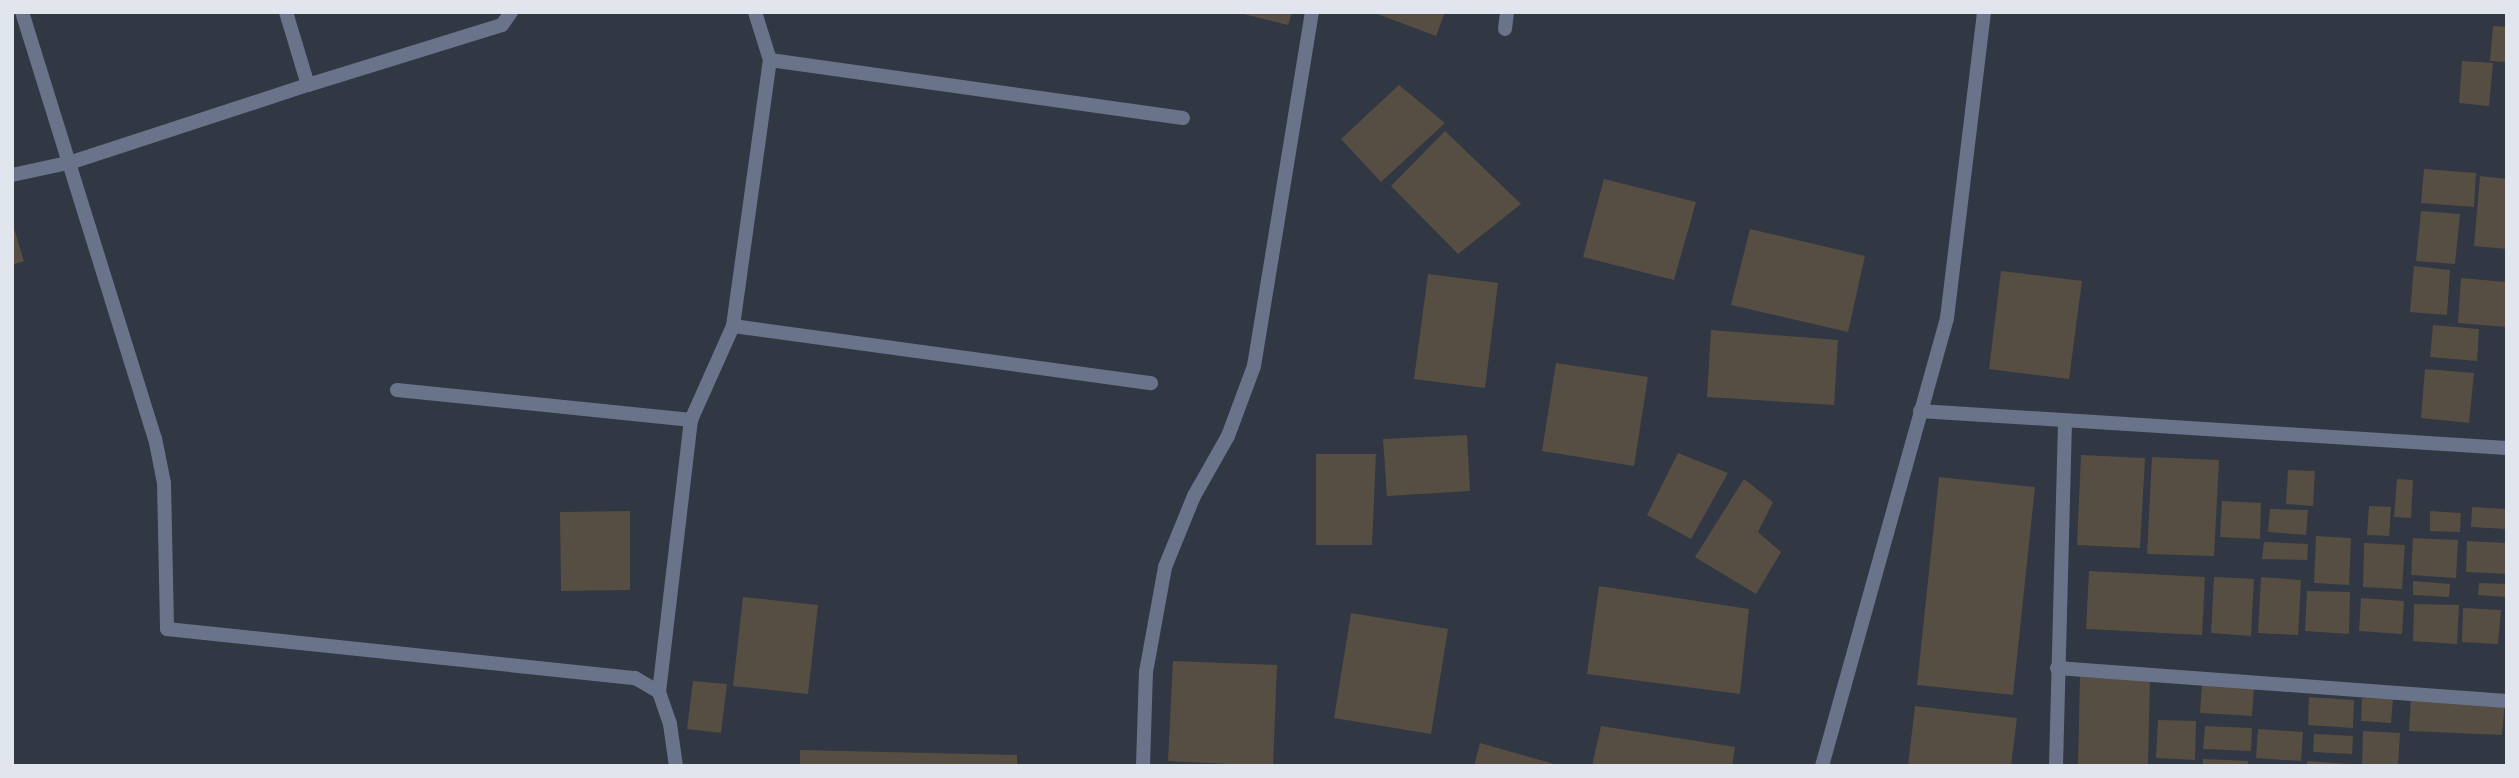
<!DOCTYPE html>
<html>
<head>
<meta charset="utf-8">
<style>
	body { margin:0 }
	#map { position:relative; width:2519px; height:778px; overflow:hidden; background:#313743; font-family:"Titillium Web",sans-serif }
	div>[style] { position:absolute }
	[style*='--x'] { left:calc(var(--x)*1px); top:calc(var(--y)*1px); width:calc(var(--w)*1px); rotate:calc(var(--a)*1deg) }
	.building>* { inset:0; background:#564e42 }
	.minor>* { height:14px; margin:-7px; padding:0 7px; transform-origin:7px; border-radius:7px; background:#69748b }
	span { translate:-50% -50%; white-space:nowrap; text-align:center; line-height:1.15; -webkit-text-stroke:7px #313743; paint-order:stroke }
	.frame { position:absolute; inset:0; border:14px solid #e1e5ed; pointer-events:none }
</style>
</head>
<body>
<div id="map">
	<div class="building">
		<div style="clip-path:polygon(1235px 12px,1292px 12px,1288px 25px)"></div>
		<div style="clip-path:polygon(1372px 12px,1445px 12px,1436px 36px)"></div>
		<div style="clip-path:polygon(2493px 26px,2507px 27px,2507px 62px,2490px 61px)"></div>
		<div style="clip-path:polygon(2462px 61px,2493px 63px,2489px 106px,2459px 103px)"></div>
		<div style="clip-path:polygon(1399px 85px,1445px 123px,1381px 182px,1341px 139px)"></div>
		<div style="clip-path:polygon(1445px 131px,1521px 204px,1458px 254px,1391px 186px)"></div>
		<div style="clip-path:polygon(2424px 169px,2476px 173px,2474px 207px,2421px 203px)"></div>
		<div style="clip-path:polygon(2480px 176px,2507px 179px,2507px 249px,2474px 246px)"></div>
		<div style="clip-path:polygon(1604px 179px,1696px 202px,1674px 280px,1583px 257px)"></div>
		<div style="clip-path:polygon(2421px 211px,2460px 214px,2455px 264px,2416px 261px)"></div>
		<div style="clip-path:polygon(12px 222px,24px 261px,12px 265px)"></div>
		<div style="clip-path:polygon(1750px 229px,1865px 256px,1848px 332px,1731px 305px)"></div>
		<div style="clip-path:polygon(2414px 266px,2450px 270px,2447px 315px,2410px 312px)"></div>
		<div style="clip-path:polygon(2001px 271px,2082px 281px,2069px 379px,1989px 369px)"></div>
		<div style="clip-path:polygon(1428px 274px,1498px 283px,1485px 388px,1414px 379px)"></div>
		<div style="clip-path:polygon(2461px 278px,2507px 282px,2507px 327px,2458px 323px)"></div>
		<div style="clip-path:polygon(2433px 325px,2479px 329px,2477px 361px,2430px 357px)"></div>
		<div style="clip-path:polygon(1711px 330px,1838px 340px,1834px 405px,1707px 397px)"></div>
		<div style="clip-path:polygon(1556px 363px,1648px 377px,1634px 466px,1542px 451px)"></div>
		<div style="clip-path:polygon(2425px 369px,2474px 373px,2469px 423px,2421px 418px)"></div>
		<div style="clip-path:polygon(1467px 435px,1470px 491px,1387px 496px,1383px 439px)"></div>
		<div style="clip-path:polygon(1678px 453px,1728px 473px,1691px 539px,1647px 515px)"></div>
		<div style="clip-path:polygon(1316px 454px,1376px 454px,1372px 545px,1316px 545px)"></div>
		<div style="clip-path:polygon(2081px 455px,2145px 458px,2140px 548px,2077px 545px)"></div>
		<div style="clip-path:polygon(2152px 457px,2219px 460px,2214px 556px,2147px 554px)"></div>
		<div style="clip-path:polygon(2288px 470px,2315px 471px,2313px 506px,2286px 504px)"></div>
		<div style="clip-path:polygon(1939px 477px,2035px 487px,2013px 695px,1917px 685px)"></div>
		<div style="clip-path:polygon(1744px 479px,1773px 502px,1758px 532px,1781px 552px,1756px 594px,1695px 557px)"></div>
		<div style="clip-path:polygon(2397px 479px,2413px 480px,2411px 518px,2394px 517px)"></div>
		<div style="clip-path:polygon(2222px 501px,2261px 503px,2260px 539px,2220px 537px)"></div>
		<div style="clip-path:polygon(2369px 506px,2391px 507px,2389px 536px,2367px 535px)"></div>
		<div style="clip-path:polygon(2472px 507px,2507px 509px,2507px 529px,2471px 527px)"></div>
		<div style="clip-path:polygon(2270px 509px,2308px 510px,2306px 535px,2268px 532px)"></div>
		<div style="clip-path:polygon(630px 511px,630px 590px,561px 591px,560px 512px)"></div>
		<div style="clip-path:polygon(2430px 511px,2461px 513px,2460px 532px,2430px 531px)"></div>
		<div style="clip-path:polygon(2316px 536px,2351px 538px,2349px 585px,2314px 583px)"></div>
		<div style="clip-path:polygon(2413px 538px,2458px 540px,2456px 578px,2411px 575px)"></div>
		<div style="clip-path:polygon(2467px 541px,2507px 543px,2507px 574px,2466px 572px)"></div>
		<div style="clip-path:polygon(2264px 542px,2308px 544px,2307px 560px,2262px 559px)"></div>
		<div style="clip-path:polygon(2364px 543px,2405px 545px,2402px 589px,2363px 587px)"></div>
		<div style="clip-path:polygon(2089px 571px,2205px 577px,2202px 635px,2086px 629px)"></div>
		<div style="clip-path:polygon(2214px 577px,2254px 579px,2251px 636px,2211px 633px)"></div>
		<div style="clip-path:polygon(2261px 577px,2301px 580px,2298px 635px,2258px 633px)"></div>
		<div style="clip-path:polygon(2413px 581px,2450px 584px,2449px 597px,2413px 595px)"></div>
		<div style="clip-path:polygon(2479px 583px,2507px 584px,2507px 597px,2478px 595px)"></div>
		<div style="clip-path:polygon(1599px 586px,1749px 609px,1740px 694px,1587px 674px)"></div>
		<div style="clip-path:polygon(2307px 591px,2350px 592px,2349px 634px,2305px 631px)"></div>
		<div style="clip-path:polygon(743px 597px,818px 605px,808px 694px,733px 686px)"></div>
		<div style="clip-path:polygon(2361px 598px,2404px 601px,2402px 634px,2359px 631px)"></div>
		<div style="clip-path:polygon(2414px 604px,2459px 605px,2457px 644px,2413px 641px)"></div>
		<div style="clip-path:polygon(2463px 608px,2501px 610px,2498px 644px,2462px 642px)"></div>
		<div style="clip-path:polygon(1351px 613px,1448px 629px,1431px 734px,1334px 718px)"></div>
		<div style="clip-path:polygon(1173px 661px,1277px 665px,1273px 766px,1168px 761px)"></div>
		<div style="clip-path:polygon(2080px 677px,2150px 678px,2148px 766px,2078px 766px)"></div>
		<div style="clip-path:polygon(693px 681px,727px 684px,721px 733px,687px 729px)"></div>
		<div style="clip-path:polygon(2202px 685px,2254px 688px,2252px 716px,2200px 713px)"></div>
		<div style="clip-path:polygon(2309px 697px,2354px 700px,2353px 728px,2308px 725px)"></div>
		<div style="clip-path:polygon(2411px 697px,2505px 702px,2502px 735px,2409px 731px)"></div>
		<div style="clip-path:polygon(2362px 698px,2393px 699px,2391px 723px,2361px 721px)"></div>
		<div style="clip-path:polygon(1915px 706px,2017px 718px,2011px 766px,1908px 766px)"></div>
		<div style="clip-path:polygon(2158px 720px,2196px 721px,2195px 760px,2156px 758px)"></div>
		<div style="clip-path:polygon(1601px 726px,1735px 747px,1732px 766px,1592px 766px)"></div>
		<div style="clip-path:polygon(2205px 726px,2252px 728px,2251px 751px,2203px 749px)"></div>
		<div style="clip-path:polygon(2258px 729px,2303px 732px,2301px 761px,2256px 758px)"></div>
		<div style="clip-path:polygon(2363px 731px,2400px 733px,2398px 766px,2362px 766px)"></div>
		<div style="clip-path:polygon(2314px 734px,2353px 736px,2352px 754px,2313px 752px)"></div>
		<div style="clip-path:polygon(1480px 743px,1558px 765px,1558px 766px,1474px 766px)"></div>
		<div style="clip-path:polygon(800px 750px,1017px 755px,1017px 766px,800px 766px)"></div>
		<div style="clip-path:polygon(2203px 759px,2248px 761px,2248px 766px,2203px 766px)"></div>
		<div style="clip-path:polygon(2307px 761px,2349px 764px,2349px 766px,2307px 766px)"></div>
	</div>
	<div class="minor">
		<div style="--x:22;--y:12;--w:446;--a:72.7"></div>
		<div style="--x:155;--y:438;--w:46;--a:78.7"></div>
		<div style="--x:164;--y:483;--w:146;--a:88.8"></div>
		<div style="--x:167;--y:629;--w:471;--a:6"></div>
		<div style="--x:635;--y:678;--w:28;--a:30"></div>
		<div style="--x:659;--y:692;--w:34;--a:71"></div>
		<div style="--x:670;--y:724;--w:42;--a:81.9"></div>
		<div style="--x:1505;--y:29;--w:17;--a:-83"></div>
		<div style="--x:770;--y:60;--w:417;--a:8"></div>
		<div style="--x:308;--y:85;--w:203;--a:-17.2"></div>
		<div style="--x:502;--y:25;--w:16;--a:-55"></div>
		<div style="--x:12;--y:175;--w:61;--a:-12.2"></div>
		<div style="--x:72;--y:162;--w:248;--a:-18.1"></div>
		<div style="--x:308;--y:85;--w:76;--a:-106.8"></div>
		<div style="--x:733;--y:326;--w:422;--a:7.8"></div>
		<div style="--x:397;--y:390;--w:296;--a:5.8"></div>
		<div style="--x:1920;--y:411;--w:588;--a:3.61"></div>
		<div style="--x:2057;--y:668;--w:451;--a:4.2"></div>
		<div style="--x:659;--y:692;--w:274;--a:-83.3"></div>
		<div style="--x:691;--y:420;--w:103;--a:-65.9"></div>
		<div style="--x:733;--y:326;--w:269;--a:-82.1"></div>
		<div style="--x:770;--y:60;--w:50;--a:-107.4"></div>
		<div style="--x:1143;--y:766;--w:94;--a:-88.2"></div>
		<div style="--x:1146;--y:672;--w:107;--a:-79.7"></div>
		<div style="--x:1165;--y:567;--w:77;--a:-67.8"></div>
		<div style="--x:1194;--y:496;--w:69;--a:-60.5"></div>
		<div style="--x:1228;--y:436;--w:75;--a:-69.6"></div>
		<div style="--x:1254;--y:366;--w:359;--a:-80.7"></div>
		<div style="--x:1822;--y:766;--w:465;--a:-74.4"></div>
		<div style="--x:1947;--y:318;--w:308;--a:-83.1"></div>
		<div style="--x:2056;--y:766;--w:344;--a:-88.5"></div>
	</div>
	<div class="frame"></div>
</div>
</body>
</html>
